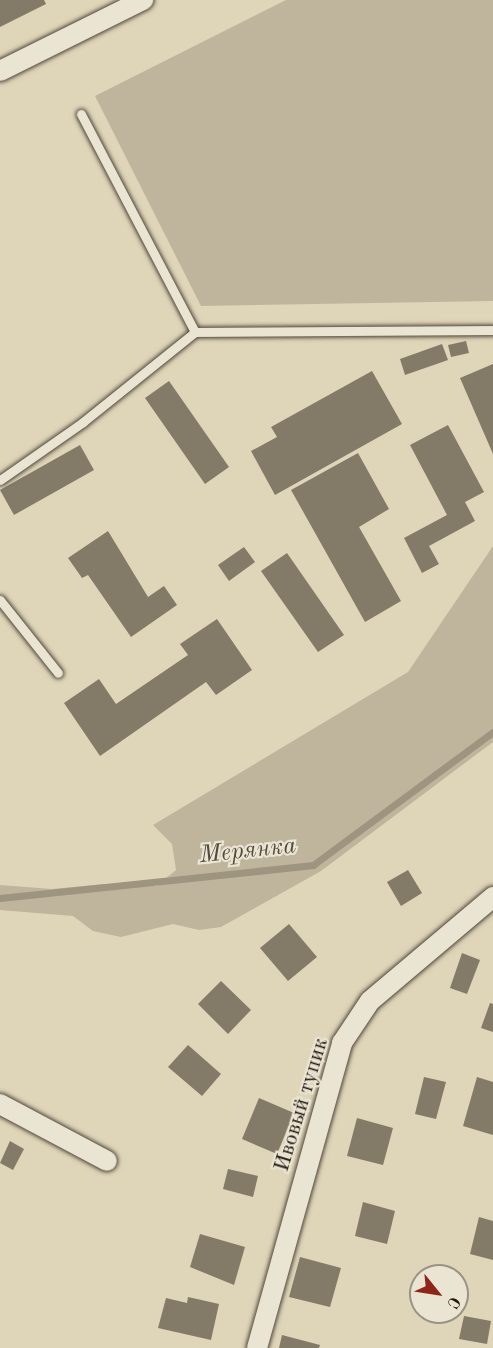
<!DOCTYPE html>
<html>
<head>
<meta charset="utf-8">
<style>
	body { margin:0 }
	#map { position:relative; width:493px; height:1348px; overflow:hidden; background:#dfd5b9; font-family:"Old Standard TT",serif }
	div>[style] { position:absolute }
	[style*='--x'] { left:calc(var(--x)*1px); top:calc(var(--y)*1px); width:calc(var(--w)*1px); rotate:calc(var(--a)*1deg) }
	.green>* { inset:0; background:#bfb59c }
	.stream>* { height:7px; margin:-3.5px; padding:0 3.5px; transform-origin:3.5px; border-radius:3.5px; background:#9e9580 }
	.building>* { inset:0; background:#847a68 }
	.roads { filter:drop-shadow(0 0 2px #50473a) drop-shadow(0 0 2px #50473a) }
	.service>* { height:9px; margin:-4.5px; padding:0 4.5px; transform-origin:4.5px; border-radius:4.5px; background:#eae4d2 }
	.minor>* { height:20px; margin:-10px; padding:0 10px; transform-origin:10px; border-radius:10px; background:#eae4d2 }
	span { translate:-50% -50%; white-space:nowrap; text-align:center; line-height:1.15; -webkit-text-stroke:4.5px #eae4d2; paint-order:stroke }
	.street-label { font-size:22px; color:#211810 }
	.water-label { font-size:24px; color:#534a3d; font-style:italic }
	.north { position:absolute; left:409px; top:1264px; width:60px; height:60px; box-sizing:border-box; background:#eae4d2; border:2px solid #9a9284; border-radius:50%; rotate:120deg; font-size:16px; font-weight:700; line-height:24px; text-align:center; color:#211810 }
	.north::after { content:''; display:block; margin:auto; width:21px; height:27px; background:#8f2418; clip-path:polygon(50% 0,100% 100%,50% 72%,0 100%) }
</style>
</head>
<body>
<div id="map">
	<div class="green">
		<div style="clip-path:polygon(286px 0,493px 0,493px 301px,201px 306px,95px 96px)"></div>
		<div style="clip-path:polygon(493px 546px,493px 742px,321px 871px,221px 927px,199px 930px,173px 924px,121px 937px,93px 931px,73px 916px,0 910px,0 885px,52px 889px,104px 884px,157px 886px,176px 870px,172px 844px,153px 825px,408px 672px)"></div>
	</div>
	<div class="stream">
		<div style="--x:0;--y:898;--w:315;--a:-6"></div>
		<div style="--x:313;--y:865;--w:224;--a:-36.5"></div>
	</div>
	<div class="building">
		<div style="clip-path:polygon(0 0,44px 0,46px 4px,0 27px)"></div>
		<div style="clip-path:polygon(466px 341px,469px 353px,451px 357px,448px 345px)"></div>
		<div style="clip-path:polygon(442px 344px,448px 360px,405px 375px,400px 359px)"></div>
		<div style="clip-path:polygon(493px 364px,493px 454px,460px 378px)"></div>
		<div style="clip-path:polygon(372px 371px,402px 424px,275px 495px,251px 451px,277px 437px,271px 427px)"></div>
		<div style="clip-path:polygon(169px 381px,229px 467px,205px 484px,145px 398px)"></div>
		<div style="clip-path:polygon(448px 425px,484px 492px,465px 502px,475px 521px,429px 546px,439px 564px,422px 573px,404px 538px,447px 515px,410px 445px)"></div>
		<div style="clip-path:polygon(80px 445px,94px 470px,14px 515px,0 490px)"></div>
		<div style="clip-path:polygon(358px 453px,389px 509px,359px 527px,401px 601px,365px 622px,291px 490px)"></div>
		<div style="clip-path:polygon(108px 531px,148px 597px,164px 586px,177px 605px,131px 637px,88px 575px,82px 578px,68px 558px)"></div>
		<div style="clip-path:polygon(244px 547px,255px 562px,229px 581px,218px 565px)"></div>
		<div style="clip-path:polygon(287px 553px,344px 635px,318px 652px,261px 571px)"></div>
		<div style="clip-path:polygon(217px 619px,252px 670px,216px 695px,206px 682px,100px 756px,64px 703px,99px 679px,116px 704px,188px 655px,180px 644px)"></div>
		<div style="clip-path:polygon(408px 870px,422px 893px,401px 906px,387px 882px)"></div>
		<div style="clip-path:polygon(289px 924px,317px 957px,288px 981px,260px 948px)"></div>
		<div style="clip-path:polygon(462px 953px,480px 960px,467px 994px,450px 988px)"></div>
		<div style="clip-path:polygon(221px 981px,251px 1010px,228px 1034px,198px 1004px)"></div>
		<div style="clip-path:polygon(490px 1003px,493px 1004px,493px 1032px,481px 1028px)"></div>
		<div style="clip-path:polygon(188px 1045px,221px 1074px,202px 1096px,168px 1067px)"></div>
		<div style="clip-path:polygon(424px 1077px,446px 1082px,436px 1119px,415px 1114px)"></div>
		<div style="clip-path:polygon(477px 1077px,493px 1082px,493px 1135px,463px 1126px)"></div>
		<div style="clip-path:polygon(259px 1098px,294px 1113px,277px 1154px,242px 1139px)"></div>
		<div style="clip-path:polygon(357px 1118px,393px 1128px,383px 1165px,347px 1156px)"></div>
		<div style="clip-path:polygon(10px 1141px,24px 1149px,13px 1170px,0 1163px)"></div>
		<div style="clip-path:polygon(228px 1169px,258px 1176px,253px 1197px,223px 1189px)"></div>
		<div style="clip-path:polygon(363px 1202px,395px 1211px,387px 1244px,355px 1236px)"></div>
		<div style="clip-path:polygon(479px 1217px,493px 1221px,493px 1260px,470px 1254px)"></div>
		<div style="clip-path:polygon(200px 1234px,245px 1247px,234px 1285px,190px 1267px)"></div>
		<div style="clip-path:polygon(300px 1257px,341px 1268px,330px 1307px,289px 1297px)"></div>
		<div style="clip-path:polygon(188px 1297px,219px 1304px,211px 1340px,158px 1328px,166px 1298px,187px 1303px)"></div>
		<div style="clip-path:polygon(464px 1316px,491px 1321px,487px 1344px,459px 1339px)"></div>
		<div style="clip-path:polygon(282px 1335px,320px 1345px,319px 1348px,279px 1348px)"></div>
	</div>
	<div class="roads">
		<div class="service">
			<div style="--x:81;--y:114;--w:246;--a:62.4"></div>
			<div style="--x:195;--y:332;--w:298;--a:-0.4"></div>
			<div style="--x:0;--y:480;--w:101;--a:-34.9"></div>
			<div style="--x:83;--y:422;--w:144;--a:-38.8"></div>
			<div style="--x:0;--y:600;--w:93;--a:51.5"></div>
		</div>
		<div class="minor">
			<div style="--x:0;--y:71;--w:160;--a:-26.4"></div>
			<div style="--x:0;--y:1104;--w:121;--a:28"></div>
			<div style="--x:257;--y:1348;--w:317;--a:-74.4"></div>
			<div style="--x:342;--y:1043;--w:50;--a:-56.3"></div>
			<div style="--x:370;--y:1001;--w:161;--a:-40.2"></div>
		</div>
	</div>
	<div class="street-label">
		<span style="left:302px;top:1105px;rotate:-73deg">Ивовый тупик</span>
	</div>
	<div class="water-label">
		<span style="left:248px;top:852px;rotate:-6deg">Мерянка</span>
	</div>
	<div class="north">С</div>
</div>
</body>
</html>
